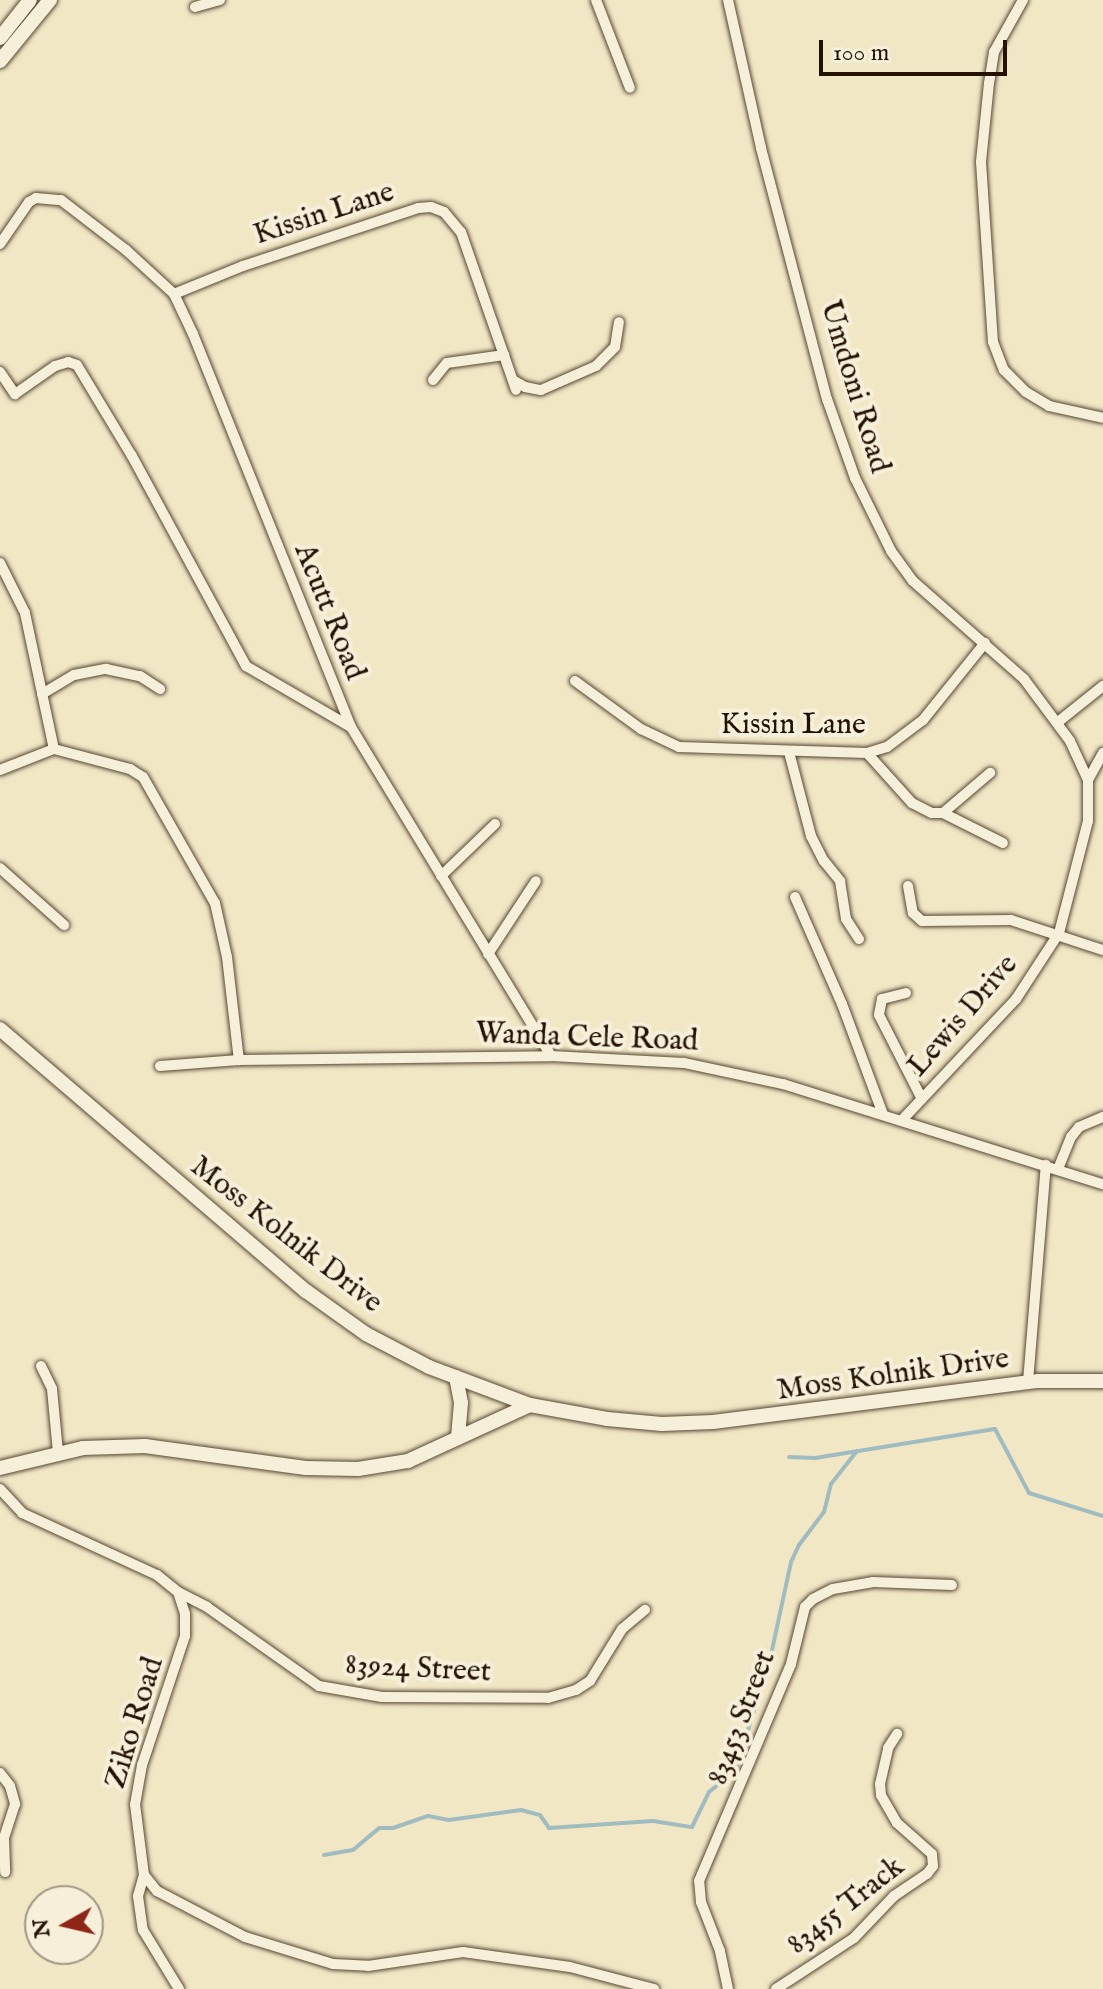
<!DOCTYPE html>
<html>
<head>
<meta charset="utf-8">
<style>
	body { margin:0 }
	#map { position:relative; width:1103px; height:1989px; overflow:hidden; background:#f1e7c5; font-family:"IM FELL English",serif }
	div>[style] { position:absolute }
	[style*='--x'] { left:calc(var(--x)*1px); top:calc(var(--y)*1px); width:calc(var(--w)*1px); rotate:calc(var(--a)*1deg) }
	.stream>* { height:4px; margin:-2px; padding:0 2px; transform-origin:2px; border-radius:2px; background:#a1bcc0 }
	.roads { filter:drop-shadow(0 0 2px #574734) drop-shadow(0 0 2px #574734) }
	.street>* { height:10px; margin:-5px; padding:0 5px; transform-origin:5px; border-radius:5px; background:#f6efd9 }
	.secondary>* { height:14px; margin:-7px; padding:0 7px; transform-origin:7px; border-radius:7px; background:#f6efd9 }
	span { translate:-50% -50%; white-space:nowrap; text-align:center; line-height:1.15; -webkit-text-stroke:8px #f6efd9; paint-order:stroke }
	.street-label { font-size:30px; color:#241203 }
	.north { position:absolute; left:24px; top:1885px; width:80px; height:80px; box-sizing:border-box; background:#f6efd9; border:2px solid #a29783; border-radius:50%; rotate:262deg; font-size:22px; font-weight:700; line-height:32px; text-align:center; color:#241203 }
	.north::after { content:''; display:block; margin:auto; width:28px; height:36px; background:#8f2418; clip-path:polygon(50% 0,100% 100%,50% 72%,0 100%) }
	.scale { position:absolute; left:819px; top:40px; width:188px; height:36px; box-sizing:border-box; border:4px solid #241203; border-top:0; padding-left:10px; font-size:24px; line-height:28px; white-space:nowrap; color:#241203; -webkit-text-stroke:6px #f6efd9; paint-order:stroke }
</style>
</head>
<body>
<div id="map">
	<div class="stream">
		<div style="--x:789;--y:1457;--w:26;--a:2"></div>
		<div style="--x:815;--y:1458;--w:182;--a:-9.2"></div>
		<div style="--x:995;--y:1429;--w:72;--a:62"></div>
		<div style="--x:1029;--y:1493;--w:77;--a:17.3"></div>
		<div style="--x:324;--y:1855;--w:29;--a:-10"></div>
		<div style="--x:353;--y:1850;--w:34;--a:-40"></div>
		<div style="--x:379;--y:1828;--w:14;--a:0"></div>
		<div style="--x:393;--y:1828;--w:37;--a:-19"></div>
		<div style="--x:428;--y:1816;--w:21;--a:11"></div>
		<div style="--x:449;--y:1820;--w:73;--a:-7.9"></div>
		<div style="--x:521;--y:1810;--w:20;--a:15"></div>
		<div style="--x:540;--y:1815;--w:16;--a:55"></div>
		<div style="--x:549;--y:1828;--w:104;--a:-3.9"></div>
		<div style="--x:653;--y:1821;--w:39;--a:9"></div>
		<div style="--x:692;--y:1827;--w:39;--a:-64"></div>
		<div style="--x:709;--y:1792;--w:33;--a:-39"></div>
		<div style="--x:735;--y:1771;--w:112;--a:-72.4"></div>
		<div style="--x:769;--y:1664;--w:104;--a:-77.8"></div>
		<div style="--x:791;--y:1562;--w:19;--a:-65"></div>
		<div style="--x:799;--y:1545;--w:41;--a:-52.9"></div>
		<div style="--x:824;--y:1512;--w:29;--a:-76"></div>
		<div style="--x:831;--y:1484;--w:42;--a:-51.8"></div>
	</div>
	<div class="roads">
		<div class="street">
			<div style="--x:596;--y:0;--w:94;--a:68.9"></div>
			<div style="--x:728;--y:0;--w:152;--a:77.4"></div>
			<div style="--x:761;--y:148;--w:260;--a:75.3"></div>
			<div style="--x:827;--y:399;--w:84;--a:70.5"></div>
			<div style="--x:855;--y:478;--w:81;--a:63.7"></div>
			<div style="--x:891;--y:551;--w:37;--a:54"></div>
			<div style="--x:913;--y:581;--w:148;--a:41.4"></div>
			<div style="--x:1024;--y:679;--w:77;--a:53.4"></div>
			<div style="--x:1070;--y:741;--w:43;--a:65.2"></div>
			<div style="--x:1088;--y:780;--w:41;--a:90"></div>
			<div style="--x:1088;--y:821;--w:116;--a:104.5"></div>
			<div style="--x:1059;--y:933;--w:79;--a:123.1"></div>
			<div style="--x:1016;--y:999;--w:166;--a:133.3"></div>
			<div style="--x:1023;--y:0;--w:60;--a:119.1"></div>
			<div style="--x:994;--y:52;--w:31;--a:99"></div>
			<div style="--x:989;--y:83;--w:79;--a:95.8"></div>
			<div style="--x:981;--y:162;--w:180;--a:86.2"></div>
			<div style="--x:993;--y:342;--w:30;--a:69"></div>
			<div style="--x:1004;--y:370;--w:31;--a:45"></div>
			<div style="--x:1026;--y:392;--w:27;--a:31"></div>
			<div style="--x:1049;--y:406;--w:55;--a:12.5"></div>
			<div style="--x:195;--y:7;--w:26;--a:-16"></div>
			<div style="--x:0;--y:244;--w:51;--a:-55.4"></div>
			<div style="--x:29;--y:202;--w:8;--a:-30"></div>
			<div style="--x:36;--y:198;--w:25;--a:5"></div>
			<div style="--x:61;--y:200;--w:82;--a:37.6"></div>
			<div style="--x:126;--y:250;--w:65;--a:42.5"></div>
			<div style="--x:174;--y:294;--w:44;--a:64.6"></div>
			<div style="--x:193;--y:334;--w:424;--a:68.1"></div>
			<div style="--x:351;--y:727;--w:385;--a:58.7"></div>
			<div style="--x:174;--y:294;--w:74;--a:-22.1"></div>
			<div style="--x:243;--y:266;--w:184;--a:-18.3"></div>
			<div style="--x:418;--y:208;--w:13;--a:-4"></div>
			<div style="--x:431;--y:207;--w:14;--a:21"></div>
			<div style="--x:444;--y:212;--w:26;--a:50"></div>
			<div style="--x:461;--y:232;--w:167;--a:70.8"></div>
			<div style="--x:0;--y:372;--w:27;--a:56"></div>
			<div style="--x:15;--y:394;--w:49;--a:-35"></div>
			<div style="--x:55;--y:366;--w:14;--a:-17"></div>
			<div style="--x:68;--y:362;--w:9;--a:18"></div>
			<div style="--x:77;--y:365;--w:106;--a:58.9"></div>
			<div style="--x:132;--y:456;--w:239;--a:61.5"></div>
			<div style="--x:246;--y:666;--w:121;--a:30.2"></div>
			<div style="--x:433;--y:380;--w:22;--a:-51"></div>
			<div style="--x:447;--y:363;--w:58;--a:-8"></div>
			<div style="--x:513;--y:380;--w:14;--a:30"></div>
			<div style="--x:525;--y:387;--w:16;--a:11"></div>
			<div style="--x:541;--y:390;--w:60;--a:-23.6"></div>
			<div style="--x:596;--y:366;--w:27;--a:-45"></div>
			<div style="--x:615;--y:347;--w:25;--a:-81"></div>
			<div style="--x:0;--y:563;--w:56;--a:63.4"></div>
			<div style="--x:25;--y:613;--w:139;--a:78"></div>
			<div style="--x:575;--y:681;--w:82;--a:36"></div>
			<div style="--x:641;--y:729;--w:42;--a:25.3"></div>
			<div style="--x:679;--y:747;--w:188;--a:1.8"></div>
			<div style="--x:867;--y:753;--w:21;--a:-17"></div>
			<div style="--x:887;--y:747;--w:45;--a:-36.9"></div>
			<div style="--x:923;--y:720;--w:99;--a:-51.2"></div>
			<div style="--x:42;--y:694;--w:37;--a:-31"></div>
			<div style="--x:74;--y:675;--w:33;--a:-11"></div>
			<div style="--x:106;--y:669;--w:35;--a:12"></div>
			<div style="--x:140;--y:676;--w:24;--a:33"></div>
			<div style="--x:1058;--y:722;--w:58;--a:-38.7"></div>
			<div style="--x:789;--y:752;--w:87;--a:75.3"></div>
			<div style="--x:811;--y:836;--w:28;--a:63"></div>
			<div style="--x:824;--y:861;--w:26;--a:51"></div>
			<div style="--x:840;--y:881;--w:38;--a:81"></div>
			<div style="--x:846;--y:919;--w:24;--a:57"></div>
			<div style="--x:867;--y:753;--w:67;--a:48"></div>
			<div style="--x:912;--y:803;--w:22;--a:27"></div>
			<div style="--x:932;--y:813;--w:11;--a:0"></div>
			<div style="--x:943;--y:813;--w:62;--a:-40.4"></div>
			<div style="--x:0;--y:770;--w:58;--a:-21.3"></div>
			<div style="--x:54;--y:749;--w:79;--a:14.7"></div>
			<div style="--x:130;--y:769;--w:15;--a:32"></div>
			<div style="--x:143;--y:777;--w:145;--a:60.3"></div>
			<div style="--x:215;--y:903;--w:55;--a:77.5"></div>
			<div style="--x:227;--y:957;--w:104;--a:83.4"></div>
			<div style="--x:1088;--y:780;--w:31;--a:-61"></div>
			<div style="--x:943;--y:813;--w:67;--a:26.6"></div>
			<div style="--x:0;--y:868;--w:86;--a:41.7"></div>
			<div style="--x:441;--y:876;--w:75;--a:-43.9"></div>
			<div style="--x:908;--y:886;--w:27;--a:80"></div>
			<div style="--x:913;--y:913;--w:12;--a:42"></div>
			<div style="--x:922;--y:921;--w:89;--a:-0.6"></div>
			<div style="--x:1011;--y:920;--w:97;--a:18.1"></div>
			<div style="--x:795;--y:897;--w:117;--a:66.3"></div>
			<div style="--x:842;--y:1004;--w:117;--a:69.6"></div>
			<div style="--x:488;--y:954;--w:87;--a:-56.7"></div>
			<div style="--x:906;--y:993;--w:25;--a:166"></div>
			<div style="--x:882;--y:999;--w:16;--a:101"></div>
			<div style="--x:879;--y:1015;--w:94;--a:62.9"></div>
			<div style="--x:160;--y:1066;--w:79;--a:-4.3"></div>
			<div style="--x:239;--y:1060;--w:312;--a:-0.7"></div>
			<div style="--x:551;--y:1056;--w:133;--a:3"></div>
			<div style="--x:684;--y:1063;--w:101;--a:12"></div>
			<div style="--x:783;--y:1084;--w:335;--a:17.4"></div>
			<div style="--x:1058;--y:1169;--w:35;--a:-68"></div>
			<div style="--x:1071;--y:1137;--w:13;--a:-51"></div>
			<div style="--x:1079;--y:1127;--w:26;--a:-23"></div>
			<div style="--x:41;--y:1366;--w:25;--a:64"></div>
			<div style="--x:52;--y:1389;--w:64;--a:84.6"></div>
			<div style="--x:1028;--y:1382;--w:218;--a:-85.3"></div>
			<div style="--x:0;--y:1489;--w:33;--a:47"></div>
			<div style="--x:22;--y:1513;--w:149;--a:24.7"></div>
			<div style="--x:157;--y:1575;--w:27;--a:39"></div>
			<div style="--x:178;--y:1592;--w:23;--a:72"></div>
			<div style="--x:185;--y:1614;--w:22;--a:90"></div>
			<div style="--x:185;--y:1636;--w:136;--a:108.4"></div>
			<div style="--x:142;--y:1765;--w:40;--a:100"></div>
			<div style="--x:135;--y:1804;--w:72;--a:82.8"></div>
			<div style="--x:144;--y:1875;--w:21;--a:51"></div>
			<div style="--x:157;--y:1891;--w:99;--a:27.6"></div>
			<div style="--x:245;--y:1937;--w:92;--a:17.1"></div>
			<div style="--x:333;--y:1964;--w:35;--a:3"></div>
			<div style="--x:368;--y:1966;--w:96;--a:-8.4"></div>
			<div style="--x:463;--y:1952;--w:108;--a:8"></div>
			<div style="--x:570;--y:1967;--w:87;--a:14.7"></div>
			<div style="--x:178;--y:1592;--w:33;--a:27"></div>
			<div style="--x:207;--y:1607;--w:137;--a:35.2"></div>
			<div style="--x:319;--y:1686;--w:64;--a:9.9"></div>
			<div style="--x:382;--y:1697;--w:166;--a:0.3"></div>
			<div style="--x:548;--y:1698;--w:29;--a:-16"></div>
			<div style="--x:576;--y:1690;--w:17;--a:-33"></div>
			<div style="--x:590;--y:1681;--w:61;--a:-58.4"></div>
			<div style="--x:622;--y:1629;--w:30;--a:-40"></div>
			<div style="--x:0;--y:1773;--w:16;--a:52"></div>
			<div style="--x:10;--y:1786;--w:19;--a:74"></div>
			<div style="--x:15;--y:1804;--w:36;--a:108"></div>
			<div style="--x:4;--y:1838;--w:34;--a:88"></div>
			<div style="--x:144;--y:1875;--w:22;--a:106"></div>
			<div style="--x:138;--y:1896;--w:34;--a:82"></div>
			<div style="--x:143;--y:1930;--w:69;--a:58.6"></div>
			<div style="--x:728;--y:1989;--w:39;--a:-102"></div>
			<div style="--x:720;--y:1951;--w:53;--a:-111.2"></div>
			<div style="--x:701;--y:1902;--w:21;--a:-95"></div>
			<div style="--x:699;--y:1881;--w:236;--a:-67"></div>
			<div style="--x:791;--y:1664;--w:59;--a:-76.2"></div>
			<div style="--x:805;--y:1607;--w:11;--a:-45"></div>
			<div style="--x:813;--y:1599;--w:22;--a:-27"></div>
			<div style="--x:833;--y:1589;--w:41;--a:-9.9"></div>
			<div style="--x:873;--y:1582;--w:79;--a:2.2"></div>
			<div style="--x:776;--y:1989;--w:93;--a:-33.2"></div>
			<div style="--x:854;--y:1938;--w:58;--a:-46.4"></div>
			<div style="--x:894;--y:1896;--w:40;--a:-34"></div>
			<div style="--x:927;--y:1874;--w:10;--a:-53"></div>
			<div style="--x:933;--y:1866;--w:12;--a:-95"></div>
			<div style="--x:932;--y:1854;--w:47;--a:-138.5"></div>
			<div style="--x:897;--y:1823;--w:32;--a:-120"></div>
			<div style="--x:881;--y:1795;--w:11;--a:-95"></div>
			<div style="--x:880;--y:1784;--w:37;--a:-77"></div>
			<div style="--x:888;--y:1748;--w:17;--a:-57"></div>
		</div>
		<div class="secondary">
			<div style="--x:0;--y:38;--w:48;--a:-51.7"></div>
			<div style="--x:0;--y:61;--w:79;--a:-50.7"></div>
			<div style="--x:0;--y:1029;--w:403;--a:40.6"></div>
			<div style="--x:306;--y:1291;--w:74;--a:35.6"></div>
			<div style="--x:366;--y:1334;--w:71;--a:27.6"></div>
			<div style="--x:429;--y:1367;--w:108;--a:20.6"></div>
			<div style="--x:530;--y:1405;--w:78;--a:10.3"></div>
			<div style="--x:607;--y:1419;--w:55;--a:5.2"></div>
			<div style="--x:662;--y:1424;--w:51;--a:-2.2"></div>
			<div style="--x:713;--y:1422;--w:328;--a:-7.2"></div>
			<div style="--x:1038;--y:1381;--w:65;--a:0"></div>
			<div style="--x:456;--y:1377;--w:26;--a:79"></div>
			<div style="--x:461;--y:1403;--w:35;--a:95"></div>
			<div style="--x:0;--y:1468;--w:85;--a:-13.5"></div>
			<div style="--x:83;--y:1448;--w:62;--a:-1.8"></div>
			<div style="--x:145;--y:1446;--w:162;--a:7.8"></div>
			<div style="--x:306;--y:1468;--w:52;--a:1.1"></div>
			<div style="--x:358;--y:1469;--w:51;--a:-9.1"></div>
			<div style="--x:408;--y:1461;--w:134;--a:-24.7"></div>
		</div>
	</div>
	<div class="street-label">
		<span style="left:324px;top:214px;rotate:-18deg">Kissin Lane</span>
		<span style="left:854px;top:387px;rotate:73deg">Umdoni Road</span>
		<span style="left:329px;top:612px;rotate:68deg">Acutt Road</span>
		<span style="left:793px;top:725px">Kissin Lane</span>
		<span style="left:963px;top:1016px;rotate:-49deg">Lewis Drive</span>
		<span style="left:587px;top:1038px;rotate:2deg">Wanda Cele Road</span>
		<span style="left:286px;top:1235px;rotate:38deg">Moss Kolnik Drive</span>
		<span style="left:893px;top:1375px;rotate:-8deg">Moss Kolnik Drive</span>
		<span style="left:418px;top:1669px;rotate:3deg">83924 Street</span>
		<span style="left:742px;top:1718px;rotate:-69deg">83453 Street</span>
		<span style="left:135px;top:1723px;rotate:-73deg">Ziko Road</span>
		<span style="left:846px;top:1906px;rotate:-38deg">83455 Track</span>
	</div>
	<div class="north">N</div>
	<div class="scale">100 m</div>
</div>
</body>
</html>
